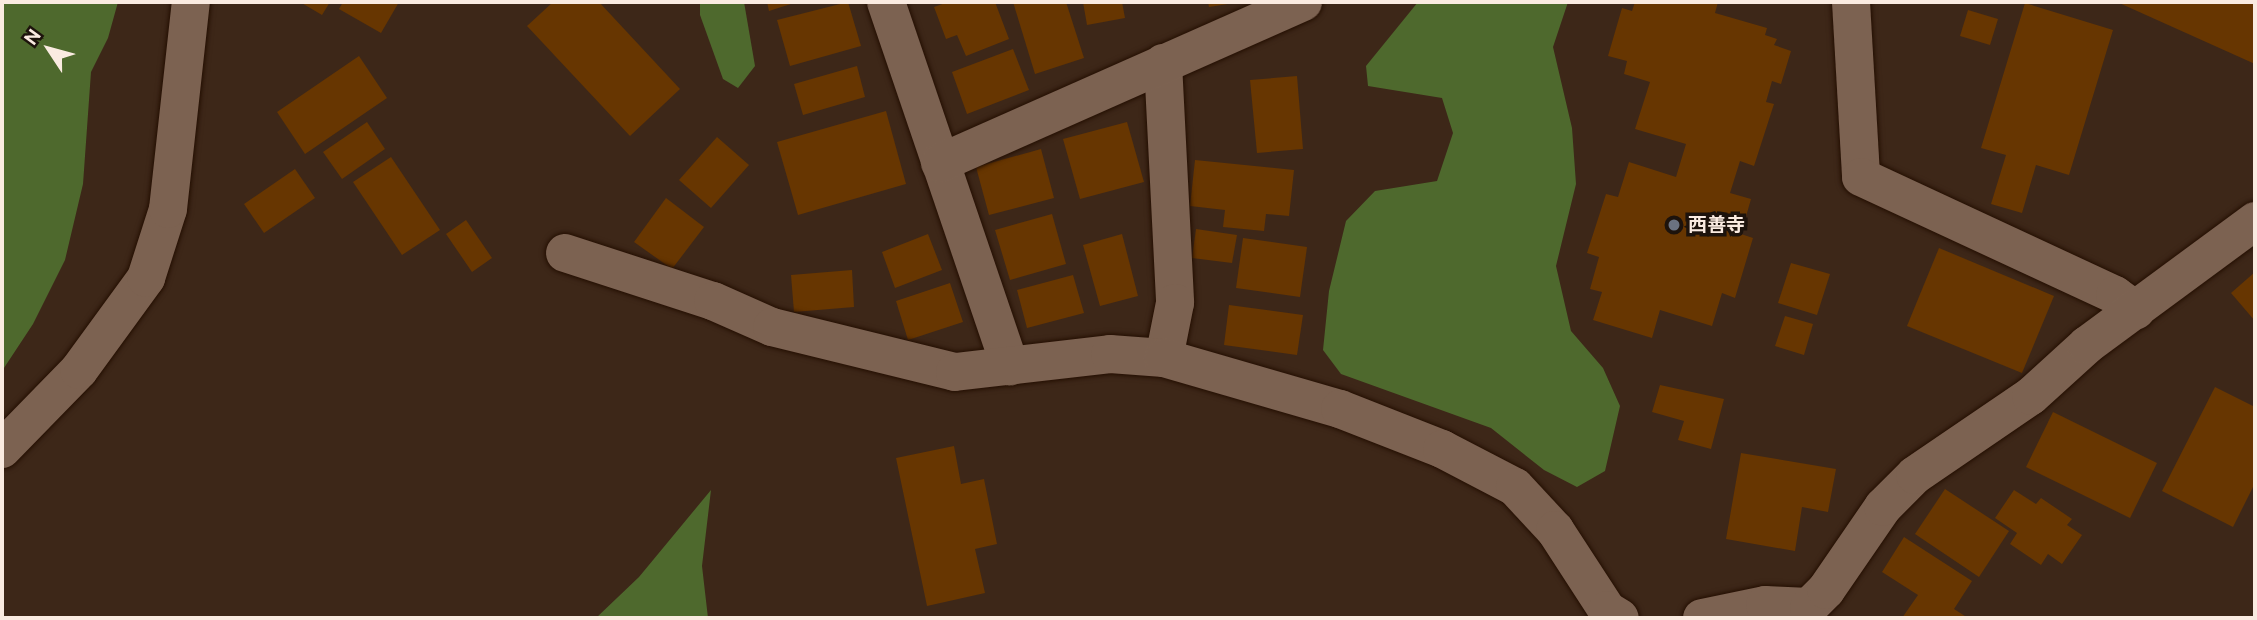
<!DOCTYPE html>
<html>
<head>
<meta charset="utf-8">
<style>
	body { margin:0 }
	#map { position:relative; width:2257px; height:620px; overflow:hidden; background:#3d2718; font-family:Ubuntu,"Noto Sans JP",sans-serif }
	div>[style] { position:absolute }
	[style*='--x'] { left:calc(var(--x)*1px); top:calc(var(--y)*1px); width:calc(var(--w)*1px); rotate:calc(var(--a)*1deg) }
	.forest>* { inset:0; background:#4e692d }
	.building>* { inset:0; background:#673601 }
	.roads { filter:drop-shadow(0 0 2px #240f02) drop-shadow(0 0 2px #240f02) }
	.street>* { height:38px; margin:-19px; padding:0 19px; transform-origin:19px; border-radius:19px; background:#7c6251 }
	.dots>* { width:19px; height:19px; translate:-50% -50%; box-sizing:border-box; border:4px solid #1d130c; border-radius:50% }
	span { translate:-50% -50%; white-space:nowrap; text-align:center; line-height:1.15; -webkit-text-stroke:7px #1d130c; paint-order:stroke }
	.poi-label { font-size:19px; color:#faebe1; font-weight:700 }
	.left { translate:0 -50%; text-align:left }
	.frame { position:absolute; inset:0; border:4px solid #faebe1; pointer-events:none }
	.north { position:absolute; left:14px; top:14px; width:70px; height:70px; -webkit-text-stroke:5px #1d130c; paint-order:stroke; rotate:306deg; font-size:19px; font-weight:700; line-height:28px; text-align:center; color:#faebe1 }
	.north::after { content:''; display:block; margin:auto; width:24px; height:32px; background:#faebe1; clip-path:polygon(50% 0,100% 100%,50% 72%,0 100%) }
</style>
</head>
<body>
<div id="map">
	<div class="forest">
		<div style="clip-path:polygon(2px 2px,118px 2px,108px 38px,91px 72px,83px 184px,65px 260px,33px 324px,2px 371px)"></div>
		<div style="clip-path:polygon(700px 2px,744px 2px,755px 66px,738px 88px,723px 79px,700px 15px)"></div>
		<div style="clip-path:polygon(1418px 2px,1568px 2px,1553px 47px,1572px 128px,1576px 184px,1556px 266px,1571px 331px,1603px 368px,1620px 406px,1605px 471px,1577px 487px,1544px 470px,1491px 428px,1341px 374px,1323px 350px,1329px 291px,1346px 221px,1375px 191px,1437px 181px,1453px 133px,1442px 98px,1368px 86px,1366px 66px)"></div>
		<div style="clip-path:polygon(711px 490px,702px 566px,708px 618px,596px 618px,639px 577px)"></div>
	</div>
	<div class="building">
		<div style="clip-path:polygon(300px 2px,330px 2px,322px 15px)"></div>
		<div style="clip-path:polygon(343px 2px,399px 2px,381px 33px,339px 9px)"></div>
		<div style="clip-path:polygon(553px 2px,599px 2px,680px 89px,630px 136px,527px 26px)"></div>
		<div style="clip-path:polygon(767px 2px,797px 2px,769px 11px)"></div>
		<div style="clip-path:polygon(848px 2px,861px 46px,790px 66px,777px 20px)"></div>
		<div style="clip-path:polygon(948px 2px,995px 2px,1009px 39px,966px 56px,957px 35px,946px 39px,934px 7px)"></div>
		<div style="clip-path:polygon(1013px 2px,1066px 2px,1084px 58px,1035px 74px)"></div>
		<div style="clip-path:polygon(1083px 2px,1122px 2px,1125px 18px,1087px 25px)"></div>
		<div style="clip-path:polygon(1208px 2px,1234px 2px,1234px 3px,1209px 7px)"></div>
		<div style="clip-path:polygon(1635px 2px,1718px 2px,1715px 13px,1767px 28px,1765px 35px,1777px 39px,1774px 45px,1791px 51px,1781px 84px,1772px 81px,1766px 102px,1774px 104px,1754px 166px,1740px 161px,1730px 193px,1751px 199px,1741px 234px,1753px 238px,1735px 298px,1722px 293px,1712px 326px,1660px 310px,1652px 338px,1593px 320px,1602px 292px,1590px 289px,1599px 257px,1587px 253px,1606px 194px,1618px 197px,1629px 162px,1676px 177px,1686px 144px,1635px 129px,1650px 82px,1624px 74px,1627px 61px,1608px 56px,1622px 8px,1632px 11px)"></div>
		<div style="clip-path:polygon(2117px 2px,2255px 2px,2255px 64px)"></div>
		<div style="clip-path:polygon(2025px 3px,2113px 30px,2069px 175px,2036px 165px,2022px 213px,1991px 204px,2006px 155px,1981px 148px)"></div>
		<div style="clip-path:polygon(1968px 10px,1998px 19px,1990px 45px,1960px 36px)"></div>
		<div style="clip-path:polygon(1013px 49px,1029px 90px,967px 114px,952px 72px)"></div>
		<div style="clip-path:polygon(359px 56px,387px 98px,305px 154px,277px 112px)"></div>
		<div style="clip-path:polygon(857px 66px,865px 97px,803px 115px,794px 84px)"></div>
		<div style="clip-path:polygon(1297px 76px,1303px 149px,1257px 153px,1250px 80px)"></div>
		<div style="clip-path:polygon(886px 111px,906px 184px,798px 215px,777px 142px)"></div>
		<div style="clip-path:polygon(367px 122px,385px 149px,342px 179px,323px 152px)"></div>
		<div style="clip-path:polygon(1127px 122px,1144px 182px,1080px 199px,1063px 139px)"></div>
		<div style="clip-path:polygon(717px 137px,749px 165px,711px 208px,679px 180px)"></div>
		<div style="clip-path:polygon(1041px 149px,1054px 198px,989px 215px,976px 167px)"></div>
		<div style="clip-path:polygon(391px 157px,440px 230px,402px 255px,353px 182px)"></div>
		<div style="clip-path:polygon(1195px 160px,1294px 170px,1289px 216px,1266px 214px,1264px 231px,1223px 227px,1225px 210px,1190px 206px)"></div>
		<div style="clip-path:polygon(295px 169px,315px 198px,264px 233px,244px 204px)"></div>
		<div style="clip-path:polygon(666px 198px,704px 227px,672px 269px,634px 242px)"></div>
		<div style="clip-path:polygon(1052px 214px,1066px 264px,1010px 280px,995px 230px)"></div>
		<div style="clip-path:polygon(466px 220px,492px 258px,472px 272px,446px 234px)"></div>
		<div style="clip-path:polygon(1196px 229px,1237px 235px,1232px 263px,1192px 258px)"></div>
		<div style="clip-path:polygon(928px 234px,942px 270px,895px 288px,882px 252px)"></div>
		<div style="clip-path:polygon(1122px 234px,1138px 296px,1100px 306px,1083px 245px)"></div>
		<div style="clip-path:polygon(1243px 238px,1307px 247px,1300px 297px,1236px 288px)"></div>
		<div style="clip-path:polygon(1939px 248px,2054px 296px,2022px 373px,1907px 326px)"></div>
		<div style="clip-path:polygon(1791px 263px,1830px 274px,1817px 315px,1778px 303px)"></div>
		<div style="clip-path:polygon(852px 270px,854px 307px,794px 312px,791px 275px)"></div>
		<div style="clip-path:polygon(2255px 272px,2255px 321px,2231px 293px)"></div>
		<div style="clip-path:polygon(1073px 275px,1084px 313px,1027px 328px,1017px 290px)"></div>
		<div style="clip-path:polygon(950px 283px,963px 322px,908px 340px,896px 301px)"></div>
		<div style="clip-path:polygon(1229px 305px,1303px 315px,1297px 355px,1224px 345px)"></div>
		<div style="clip-path:polygon(1785px 316px,1813px 324px,1804px 355px,1775px 346px)"></div>
		<div style="clip-path:polygon(1660px 385px,1724px 399px,1711px 449px,1678px 440px,1684px 421px,1652px 412px)"></div>
		<div style="clip-path:polygon(2215px 387px,2255px 407px,2255px 483px,2233px 527px,2162px 491px)"></div>
		<div style="clip-path:polygon(2053px 412px,2157px 463px,2130px 518px,2026px 467px)"></div>
		<div style="clip-path:polygon(954px 446px,961px 484px,984px 479px,997px 544px,975px 549px,985px 593px,927px 606px,896px 458px)"></div>
		<div style="clip-path:polygon(1741px 453px,1836px 469px,1828px 512px,1802px 507px,1795px 551px,1726px 539px)"></div>
		<div style="clip-path:polygon(1945px 489px,2009px 531px,1979px 577px,1915px 534px)"></div>
		<div style="clip-path:polygon(2014px 490px,2036px 504px,2041px 498px,2072px 519px,2067px 525px,2082px 535px,2062px 564px,2048px 554px,2041px 565px,2010px 544px,2017px 533px,1995px 518px)"></div>
		<div style="clip-path:polygon(1904px 537px,1972px 581px,1954px 609px,1968px 618px,1902px 618px,1918px 595px,1882px 572px)"></div>
	</div>
	<div class="roads">
		<div class="street">
			<div style="--x:886;--y:2;--w:385;--a:71.2"></div>
			<div style="--x:1851;--y:2;--w:175;--a:86.7"></div>
			<div style="--x:1861;--y:177;--w:280;--a:24.9"></div>
			<div style="--x:2115;--y:295;--w:26;--a:36"></div>
			<div style="--x:1163;--y:63;--w:240;--a:87.1"></div>
			<div style="--x:1175;--y:303;--w:56;--a:101.3"></div>
			<div style="--x:940;--y:163;--w:397;--a:-23.9"></div>
			<div style="--x:565;--y:253;--w:156;--a:18"></div>
			<div style="--x:713;--y:301;--w:64;--a:23.8"></div>
			<div style="--x:772;--y:327;--w:188;--a:13.8"></div>
			<div style="--x:955;--y:372;--w:156;--a:-6.6"></div>
			<div style="--x:1110;--y:354;--w:54;--a:4.2"></div>
			<div style="--x:1164;--y:358;--w:183;--a:16.2"></div>
			<div style="--x:1340;--y:409;--w:110;--a:21.4"></div>
			<div style="--x:1442;--y:449;--w:82;--a:27.5"></div>
			<div style="--x:1515;--y:487;--w:59;--a:47.1"></div>
			<div style="--x:1555;--y:530;--w:95;--a:57"></div>
			<div style="--x:1607;--y:610;--w:15;--a:32"></div>
			<div style="--x:2;--y:449;--w:110;--a:-45.7"></div>
			<div style="--x:79;--y:370;--w:114;--a:-53.9"></div>
			<div style="--x:146;--y:278;--w:72;--a:-72.3"></div>
			<div style="--x:168;--y:209;--w:208;--a:-83.7"></div>
			<div style="--x:1702;--y:618;--w:64;--a:-11.7"></div>
			<div style="--x:1765;--y:605;--w:44;--a:2.6"></div>
			<div style="--x:1809;--y:607;--w:24;--a:-45"></div>
			<div style="--x:1826;--y:590;--w:101;--a:-55.5"></div>
			<div style="--x:1883;--y:507;--w:45;--a:-45"></div>
			<div style="--x:1915;--y:475;--w:140;--a:-34.3"></div>
			<div style="--x:2031;--y:396;--w:76;--a:-42.3"></div>
			<div style="--x:2087;--y:345;--w:209;--a:-36.4"></div>
		</div>
	</div>
	<div class="dots">
		<div style="left:1674px;top:225px;background:#6b7280"></div>
	</div>
	<div class="poi-label">
		<span class="left" style="left:1688px;top:225px">西善寺</span>
	</div>
	<div class="frame"></div>
	<div class="north">N</div>
</div>
</body>
</html>
